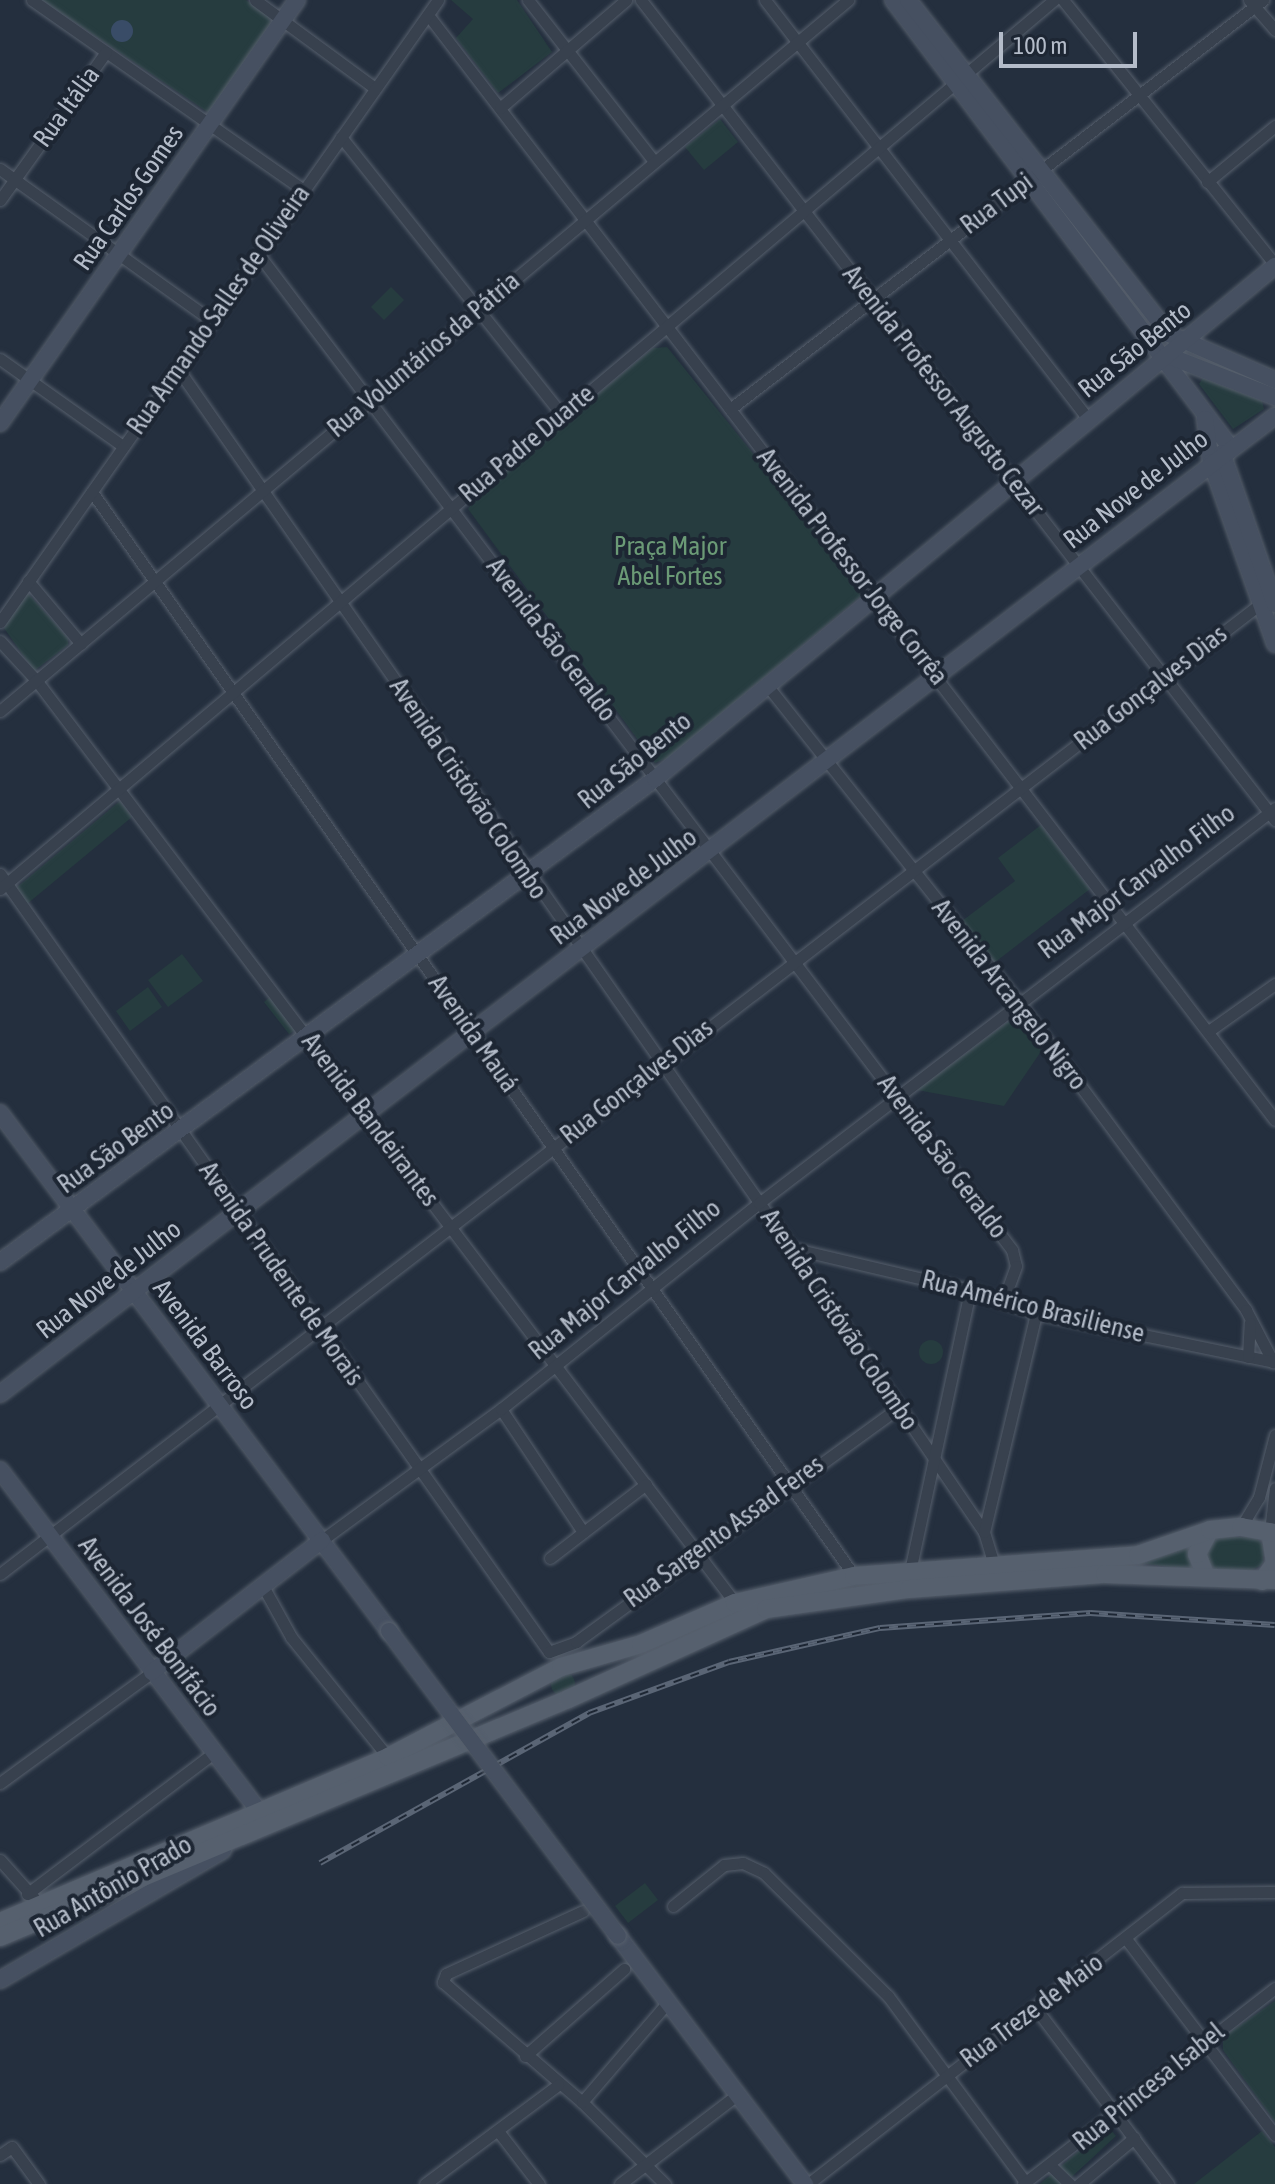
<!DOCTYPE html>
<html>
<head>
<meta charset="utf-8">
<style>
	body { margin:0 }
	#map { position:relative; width:1275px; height:2184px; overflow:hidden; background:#242f3e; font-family:"Asap Condensed",sans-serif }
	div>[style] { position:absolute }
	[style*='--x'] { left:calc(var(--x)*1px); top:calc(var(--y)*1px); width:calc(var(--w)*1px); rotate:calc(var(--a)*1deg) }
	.green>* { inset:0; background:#263c3f }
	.round { border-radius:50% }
	.water>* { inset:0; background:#394c67 }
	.roads { filter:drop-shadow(0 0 2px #565f6c) drop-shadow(0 0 2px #565f6c) }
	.street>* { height:11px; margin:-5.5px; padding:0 5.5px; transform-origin:5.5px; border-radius:5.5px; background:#38414e }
	.secondary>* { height:16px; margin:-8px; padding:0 8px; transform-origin:8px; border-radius:8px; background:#465061 }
	.primary>* { height:18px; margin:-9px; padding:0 9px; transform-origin:9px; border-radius:9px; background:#56606e }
	.rail>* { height:6px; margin-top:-3px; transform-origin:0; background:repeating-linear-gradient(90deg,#1d2633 0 9px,#5a6575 0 18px); box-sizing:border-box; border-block:2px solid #5a6575 }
	.bridges { filter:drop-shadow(0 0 2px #565f6c) drop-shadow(0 0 2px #565f6c) }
	.secondary-bridge>* { height:16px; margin:-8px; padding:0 8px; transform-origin:8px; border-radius:8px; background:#465061 }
	span { translate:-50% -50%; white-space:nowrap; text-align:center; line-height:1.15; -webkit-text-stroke:8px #1d2633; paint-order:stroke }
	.street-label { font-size:26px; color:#b4bcc9 }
	.park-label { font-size:26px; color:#6b9a76 }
	.scale { position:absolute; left:999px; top:32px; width:138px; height:36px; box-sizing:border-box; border:4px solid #b4bcc9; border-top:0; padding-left:10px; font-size:24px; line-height:28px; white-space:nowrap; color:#b4bcc9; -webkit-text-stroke:6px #1d2633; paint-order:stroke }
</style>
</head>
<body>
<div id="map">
	<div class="green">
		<div style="clip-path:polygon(42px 0,246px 0,269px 16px,271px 25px,209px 113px)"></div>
		<div style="clip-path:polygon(451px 0,517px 0,552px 52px,498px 93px,456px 38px,473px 19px)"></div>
		<div style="clip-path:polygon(720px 119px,738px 142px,704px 170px,685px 147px)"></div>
		<div style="clip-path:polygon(391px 287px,404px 300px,384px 320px,371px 307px)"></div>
		<div style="clip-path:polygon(667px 347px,861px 587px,862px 595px,668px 758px,655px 763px,468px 509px,477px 495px,653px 348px)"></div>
		<div style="clip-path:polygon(1203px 378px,1262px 401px,1264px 409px,1233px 429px,1199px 384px)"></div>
		<div style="clip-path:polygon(26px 591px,68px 638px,68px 645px,34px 671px,4px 628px)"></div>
		<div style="clip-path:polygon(120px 801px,132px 817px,27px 904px,16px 888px)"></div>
		<div style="clip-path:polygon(1041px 825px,1090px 889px,994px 963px,962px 921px,1015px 881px,998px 858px)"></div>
		<div style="clip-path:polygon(182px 954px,203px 981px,168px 1007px,148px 980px)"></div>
		<div style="clip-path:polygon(148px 987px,162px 1007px,130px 1031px,116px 1011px)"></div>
		<div style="clip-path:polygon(270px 997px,295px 1030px,289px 1034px,264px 1002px)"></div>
		<div style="clip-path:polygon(1018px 1014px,1044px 1047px,1004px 1106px,917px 1090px)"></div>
		<div class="round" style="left:919px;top:1340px;width:24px;height:24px"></div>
		<div style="clip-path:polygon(1219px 1537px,1256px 1537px,1264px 1546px,1263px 1564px,1247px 1573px,1207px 1568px,1205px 1548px)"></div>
		<div style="clip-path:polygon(1190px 1544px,1192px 1570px,1132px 1562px)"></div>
		<div class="round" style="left:551px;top:1672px;width:24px;height:24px"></div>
		<div style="clip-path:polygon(645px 1883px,658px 1900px,628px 1923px,615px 1906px)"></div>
		<div style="clip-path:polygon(1275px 2001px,1275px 2122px,1223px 2050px,1223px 2037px)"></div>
		<div style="clip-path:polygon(1108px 2126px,1116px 2136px,1064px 2184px,1040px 2184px)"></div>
		<div style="clip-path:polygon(1262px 2131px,1275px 2147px,1275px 2184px,1194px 2184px)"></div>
	</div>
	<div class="water">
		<div class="round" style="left:111px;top:20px;width:22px;height:22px"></div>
	</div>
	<div class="roads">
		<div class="street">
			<div style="--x:32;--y:0;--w:331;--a:35"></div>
			<div style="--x:255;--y:0;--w:149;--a:36.3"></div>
			<div style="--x:528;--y:0;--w:204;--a:52"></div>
			<div style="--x:641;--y:0;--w:1037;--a:52.29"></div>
			<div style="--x:765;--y:0;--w:529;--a:52.37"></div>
			<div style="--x:1063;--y:0;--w:339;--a:51.3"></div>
			<div style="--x:1249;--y:0;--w:40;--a:49"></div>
			<div style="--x:428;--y:15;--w:1392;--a:52.53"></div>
			<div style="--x:500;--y:108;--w:166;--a:-40.6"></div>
			<div style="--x:341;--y:137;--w:355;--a:51.5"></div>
			<div style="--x:0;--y:169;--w:261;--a:35.6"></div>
			<div style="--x:1207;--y:182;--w:88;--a:-39.5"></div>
			<div style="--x:0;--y:200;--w:182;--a:-54.4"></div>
			<div style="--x:259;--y:255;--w:1248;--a:52.88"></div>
			<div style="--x:1012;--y:1250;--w:16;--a:76"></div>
			<div style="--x:1016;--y:1266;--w:38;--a:110"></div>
			<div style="--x:0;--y:359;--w:151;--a:35.3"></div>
			<div style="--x:178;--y:369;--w:1072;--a:55.11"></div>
			<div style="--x:791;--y:1248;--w:343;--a:55.8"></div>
			<div style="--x:984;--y:1532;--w:38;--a:73"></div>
			<div style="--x:730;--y:409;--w:672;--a:-37.5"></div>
			<div style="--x:92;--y:492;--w:1325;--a:54.89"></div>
			<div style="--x:28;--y:581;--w:82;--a:49.9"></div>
			<div style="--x:0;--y:622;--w:761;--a:-54.85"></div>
			<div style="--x:0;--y:641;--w:53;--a:47.3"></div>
			<div style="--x:36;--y:680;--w:1158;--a:52.86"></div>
			<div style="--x:766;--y:684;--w:407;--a:51.6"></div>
			<div style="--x:1019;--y:1003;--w:382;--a:53.5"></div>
			<div style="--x:1246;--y:1310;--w:59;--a:62.6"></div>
			<div style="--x:0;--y:711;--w:1107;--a:-39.98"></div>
			<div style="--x:0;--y:874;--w:952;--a:54.79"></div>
			<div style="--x:0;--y:889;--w:1379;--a:-40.15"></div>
			<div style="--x:1210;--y:1030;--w:80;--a:-35.3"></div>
			<div style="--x:791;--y:1248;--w:184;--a:13.2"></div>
			<div style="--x:970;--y:1290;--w:70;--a:19.2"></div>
			<div style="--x:1036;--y:1313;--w:244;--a:11.6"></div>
			<div style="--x:1248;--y:1357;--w:34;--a:-87"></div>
			<div style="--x:501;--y:1409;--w:148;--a:56.3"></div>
			<div style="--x:1241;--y:1527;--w:35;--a:-59"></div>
			<div style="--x:1259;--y:1497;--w:64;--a:-75.5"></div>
			<div style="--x:984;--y:1532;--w:225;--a:-76.6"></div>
			<div style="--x:1270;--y:1532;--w:44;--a:-83.5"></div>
			<div style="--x:322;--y:1540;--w:222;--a:-36.2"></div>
			<div style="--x:501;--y:1409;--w:330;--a:-38.6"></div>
			<div style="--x:759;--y:1203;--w:650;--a:-37.43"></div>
			<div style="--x:550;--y:1558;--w:121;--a:-37.6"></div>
			<div style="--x:910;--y:1571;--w:287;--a:-77.9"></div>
			<div style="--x:0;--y:1574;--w:1597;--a:-37.59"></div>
			<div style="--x:264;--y:1588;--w:56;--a:61.1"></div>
			<div style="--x:291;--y:1637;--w:154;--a:51.1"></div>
			<div style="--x:549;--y:1652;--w:29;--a:-20"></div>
			<div style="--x:576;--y:1642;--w:399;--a:-36"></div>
			<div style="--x:0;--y:1783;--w:188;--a:-36.1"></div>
			<div style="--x:0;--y:1860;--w:51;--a:48.2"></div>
			<div style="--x:27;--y:1894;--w:236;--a:-37.1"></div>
			<div style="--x:673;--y:1906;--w:65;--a:-38.8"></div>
			<div style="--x:724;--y:1865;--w:19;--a:-6"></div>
			<div style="--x:743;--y:1863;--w:23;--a:25"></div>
			<div style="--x:764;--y:1873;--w:175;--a:44.8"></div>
			<div style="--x:888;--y:1996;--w:231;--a:53.6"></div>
			<div style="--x:583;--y:1911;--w:151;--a:155.3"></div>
			<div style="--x:446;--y:1974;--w:9;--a:111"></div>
			<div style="--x:443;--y:1982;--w:184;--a:40.8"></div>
			<div style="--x:582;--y:2102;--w:117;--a:44.7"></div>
			<div style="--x:1127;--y:1940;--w:245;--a:52.8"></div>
			<div style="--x:1037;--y:2010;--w:218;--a:53"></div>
			<div style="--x:525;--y:2056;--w:132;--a:-41.3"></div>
			<div style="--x:582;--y:2102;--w:132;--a:-49.3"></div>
			<div style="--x:498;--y:2131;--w:67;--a:52.3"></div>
			<div style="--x:0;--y:2155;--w:14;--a:-34"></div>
			<div style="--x:12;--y:2147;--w:46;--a:53.9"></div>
			<div style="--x:1050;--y:2165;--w:28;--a:44"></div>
			<div style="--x:425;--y:2184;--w:166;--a:-36.7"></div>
			<div style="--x:620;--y:2184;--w:147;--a:-37.3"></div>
			<div style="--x:808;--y:2184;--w:474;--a:-37.9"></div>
			<div style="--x:1182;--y:1893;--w:93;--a:-0.6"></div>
			<div style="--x:1023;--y:2184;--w:319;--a:-37.9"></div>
			<div style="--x:1079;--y:2184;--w:72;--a:-39.9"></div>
		</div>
		<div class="secondary">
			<div style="--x:893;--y:0;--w:560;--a:52.99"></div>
			<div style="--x:908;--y:0;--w:424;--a:52"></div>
			<div style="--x:1169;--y:334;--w:116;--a:23.5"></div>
			<div style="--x:1166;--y:355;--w:117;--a:21.1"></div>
			<div style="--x:1205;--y:419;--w:43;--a:82.1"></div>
			<div style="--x:1211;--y:462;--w:193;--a:70.6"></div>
			<div style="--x:0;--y:423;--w:517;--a:-54.93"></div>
			<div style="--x:1222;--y:453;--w:160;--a:70.7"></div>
			<div style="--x:0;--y:1113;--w:648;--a:53.09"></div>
			<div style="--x:0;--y:1262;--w:814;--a:-36.41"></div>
			<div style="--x:655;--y:779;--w:805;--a:-39.61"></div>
			<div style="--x:0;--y:1394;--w:1607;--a:-37.49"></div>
			<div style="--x:0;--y:1470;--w:430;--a:52.8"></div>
			<div style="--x:152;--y:1672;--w:215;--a:-37.8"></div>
			<div style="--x:618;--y:1936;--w:311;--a:53"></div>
			<div style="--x:0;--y:1980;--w:258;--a:-30.2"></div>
		</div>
		<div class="primary">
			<div style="--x:1206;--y:1577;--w:25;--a:-111"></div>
			<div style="--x:1197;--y:1554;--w:27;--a:-62"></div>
			<div style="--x:1262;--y:1581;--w:22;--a:-54"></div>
			<div style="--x:1275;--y:1563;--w:31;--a:-99"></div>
			<div style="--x:0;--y:1922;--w:422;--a:-23"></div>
			<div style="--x:388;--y:1757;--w:195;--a:-27.5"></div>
			<div style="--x:561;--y:1667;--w:83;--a:-16"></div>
			<div style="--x:641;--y:1644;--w:103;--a:-23.6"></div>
			<div style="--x:735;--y:1603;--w:122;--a:-12.8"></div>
			<div style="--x:854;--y:1576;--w:285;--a:-4.2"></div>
			<div style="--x:1138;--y:1555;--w:76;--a:-19.1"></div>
			<div style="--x:1210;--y:1530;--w:31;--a:-6"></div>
			<div style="--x:1241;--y:1527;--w:35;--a:10"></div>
			<div style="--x:0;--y:1937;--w:616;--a:-22.73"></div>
			<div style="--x:568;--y:1699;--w:217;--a:-24.4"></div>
			<div style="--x:766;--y:1609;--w:144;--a:-8"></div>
			<div style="--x:909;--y:1589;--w:197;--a:-4.4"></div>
			<div style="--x:1105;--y:1574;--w:170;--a:2"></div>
		</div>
	</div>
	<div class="rail">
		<div style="--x:320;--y:1863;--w:308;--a:-29.1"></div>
		<div style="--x:589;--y:1713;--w:149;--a:-20"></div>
		<div style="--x:729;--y:1662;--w:155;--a:-12.7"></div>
		<div style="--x:880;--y:1628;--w:211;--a:-4.1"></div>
		<div style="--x:1090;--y:1613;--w:185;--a:3.7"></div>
	</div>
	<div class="bridges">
		<div class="secondary-bridge">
			<div style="--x:389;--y:1631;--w:381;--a:53.1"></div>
		</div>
	</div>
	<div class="street-label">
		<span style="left:67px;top:107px;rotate:-54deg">Rua Itália</span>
		<span style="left:129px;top:198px;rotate:-55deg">Rua Carlos Gomes</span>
		<span style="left:997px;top:204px;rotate:-37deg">Rua Tupi</span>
		<span style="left:219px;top:310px;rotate:-55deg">Rua Armando Salles de Oliveira</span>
		<span style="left:1135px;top:350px;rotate:-39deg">Rua São Bento</span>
		<span style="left:424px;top:355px;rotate:-40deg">Rua Voluntários da Pátria</span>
		<span style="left:943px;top:391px;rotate:52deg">Avenida Professor Augusto Cezar</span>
		<span style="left:527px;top:444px;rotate:-40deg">Rua Padre Duarte</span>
		<span style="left:1136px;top:490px;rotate:-38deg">Rua Nove de Julho</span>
		<span style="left:852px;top:567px;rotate:52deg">Avenida Professor Jorge Corrêa</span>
		<span style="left:551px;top:640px;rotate:53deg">Avenida São Geraldo</span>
		<span style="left:1151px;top:688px;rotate:-38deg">Rua Gonçalves Dias</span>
		<span style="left:635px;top:761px;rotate:-39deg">Rua São Bento</span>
		<span style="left:468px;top:789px;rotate:56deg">Avenida Cristóvão Colombo</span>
		<span style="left:1137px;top:882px;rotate:-37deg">Rua Major Carvalho Filho</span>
		<span style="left:624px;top:887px;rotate:-37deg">Rua Nove de Julho</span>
		<span style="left:1009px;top:995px;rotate:52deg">Avenida Arcangelo Nigro</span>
		<span style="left:473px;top:1034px;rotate:55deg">Avenida Mauá</span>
		<span style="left:637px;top:1082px;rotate:-38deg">Rua Gonçalves Dias</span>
		<span style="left:370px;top:1120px;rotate:53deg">Avenida Bandeirantes</span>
		<span style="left:116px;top:1148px;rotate:-36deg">Rua São Bento</span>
		<span style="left:942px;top:1157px;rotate:53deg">Avenida São Geraldo</span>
		<span style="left:281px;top:1274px;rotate:55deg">Avenida Prudente de Morais</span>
		<span style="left:109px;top:1280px;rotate:-38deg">Rua Nove de Julho</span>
		<span style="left:625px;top:1280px;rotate:-39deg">Rua Major Carvalho Filho</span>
		<span style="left:1033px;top:1307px;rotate:14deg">Rua Américo Brasiliense</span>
		<span style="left:839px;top:1320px;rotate:56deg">Avenida Cristóvão Colombo</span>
		<span style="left:205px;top:1345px;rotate:53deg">Avenida Barroso</span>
		<span style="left:724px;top:1532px;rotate:-36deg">Rua Sargento Assad Feres</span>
		<span style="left:149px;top:1627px;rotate:53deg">Avenida José Bonifácio</span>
		<span style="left:113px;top:1887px;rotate:-30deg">Rua Antônio Prado</span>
		<span style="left:1032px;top:2011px;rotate:-37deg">Rua Treze de Maio</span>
		<span style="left:1149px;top:2087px;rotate:-39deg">Rua Princesa Isabel</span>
	</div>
	<div class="park-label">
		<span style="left:670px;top:562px">Praça Major<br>Abel Fortes</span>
	</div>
	<div class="scale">100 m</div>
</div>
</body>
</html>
